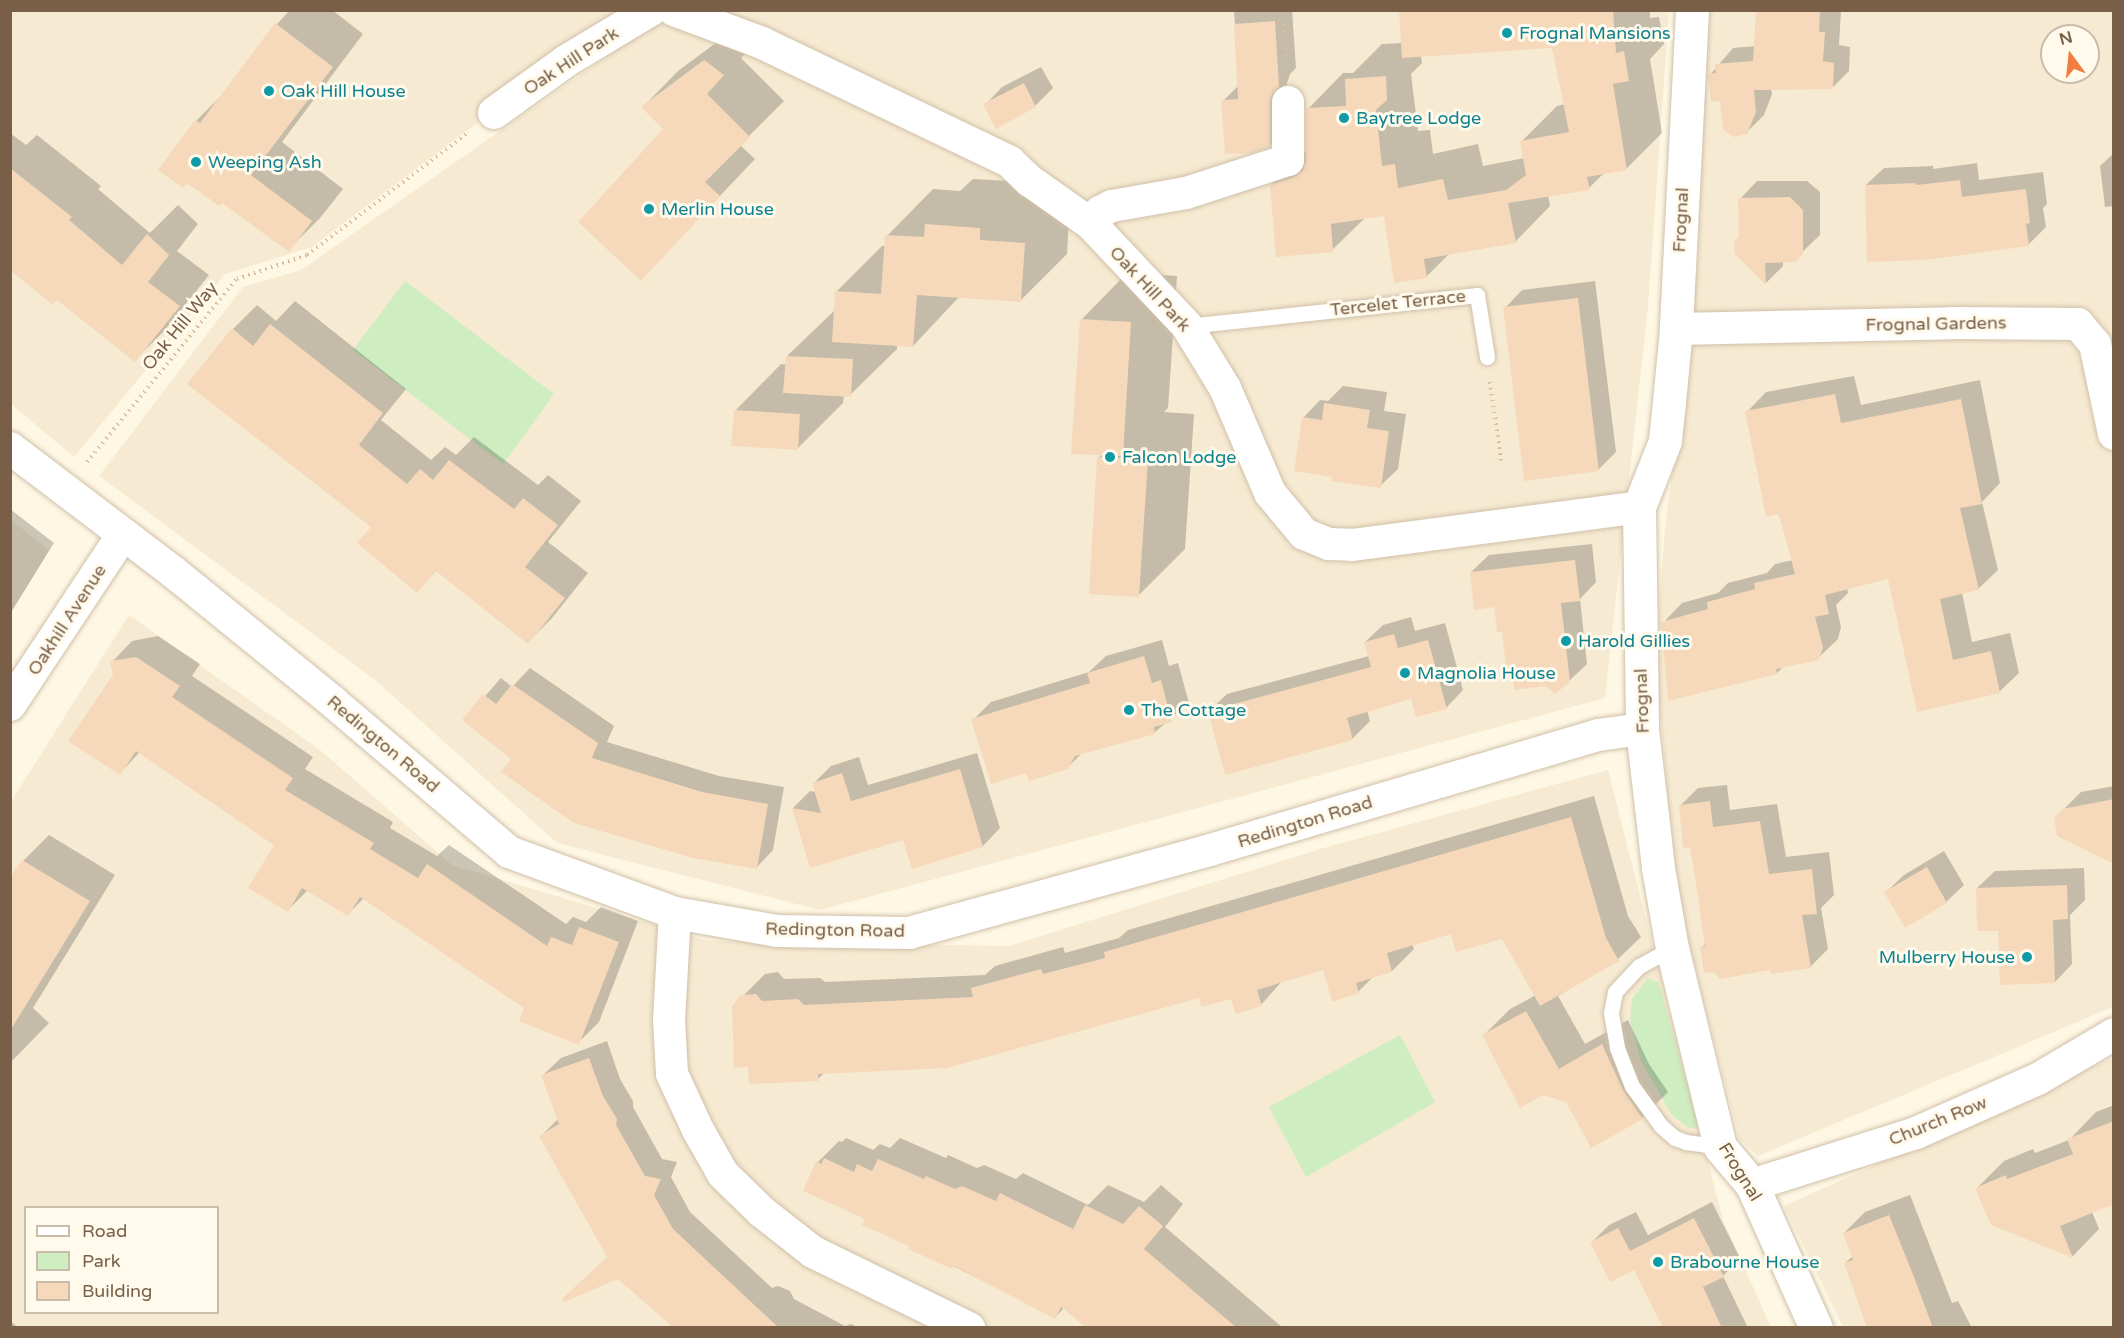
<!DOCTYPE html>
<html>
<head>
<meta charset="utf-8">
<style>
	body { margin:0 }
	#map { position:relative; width:2124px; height:1338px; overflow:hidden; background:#fef7e4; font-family:"Varela Round",sans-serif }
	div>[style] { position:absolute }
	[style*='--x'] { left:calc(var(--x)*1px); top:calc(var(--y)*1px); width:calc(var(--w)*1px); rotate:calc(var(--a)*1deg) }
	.residential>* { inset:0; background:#f6ead2 }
	.green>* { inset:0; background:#ceedc1 }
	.shadow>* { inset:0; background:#0003 }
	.building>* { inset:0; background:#f6d9ba }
	.path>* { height:4px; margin-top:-2px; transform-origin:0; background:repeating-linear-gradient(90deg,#dbbd9d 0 1.5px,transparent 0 6px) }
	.roads { filter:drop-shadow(0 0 2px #d0c0a9) drop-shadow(0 0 2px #d0c0a9) }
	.service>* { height:15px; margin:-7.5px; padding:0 7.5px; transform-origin:7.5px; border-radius:7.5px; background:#fff }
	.minor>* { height:32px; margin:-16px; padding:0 16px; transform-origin:16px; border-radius:16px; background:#fff }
	.tertiary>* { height:33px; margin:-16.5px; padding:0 16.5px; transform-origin:16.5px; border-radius:16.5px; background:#fff }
	.dots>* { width:16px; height:16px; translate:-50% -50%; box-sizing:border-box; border:3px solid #fffaec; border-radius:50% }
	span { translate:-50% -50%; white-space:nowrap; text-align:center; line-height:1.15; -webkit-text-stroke:6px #fffaec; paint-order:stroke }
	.culture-label { font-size:18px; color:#0d838f }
	.left { translate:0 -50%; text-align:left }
	.right { translate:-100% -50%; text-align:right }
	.street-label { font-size:18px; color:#795f47 }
	.frame { position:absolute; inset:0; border:12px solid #795f47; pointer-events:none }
	.legend { position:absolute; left:24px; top:1206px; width:195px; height:108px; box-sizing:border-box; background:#fffaec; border:2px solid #c9bcaa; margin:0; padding:8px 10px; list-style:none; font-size:18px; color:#795f47 }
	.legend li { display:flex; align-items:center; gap:12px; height:30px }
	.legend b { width:30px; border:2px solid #c9bcaa }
	.north { position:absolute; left:2040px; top:24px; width:60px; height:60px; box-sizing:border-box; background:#fffaec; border:2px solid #c9bcaa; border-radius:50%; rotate:345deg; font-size:16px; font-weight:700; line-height:24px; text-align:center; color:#795f47 }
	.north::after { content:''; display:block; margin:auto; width:21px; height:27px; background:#f17e40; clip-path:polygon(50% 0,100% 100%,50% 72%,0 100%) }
</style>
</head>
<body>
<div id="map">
	<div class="residential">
		<div style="clip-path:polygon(10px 11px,626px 11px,312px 247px,225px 274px,74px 457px,11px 404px)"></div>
		<div style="clip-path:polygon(672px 11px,1669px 11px,1648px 306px,1605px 698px,820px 910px,557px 843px,374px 679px,99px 476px,243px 287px,301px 270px)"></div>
		<div style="clip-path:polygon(evenodd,1704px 11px,2113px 11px,2113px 1007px,1758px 1156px,1740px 1140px,1679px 907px,1655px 661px,1665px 529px,1698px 261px,1704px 11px,2052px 36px,2088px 36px,2088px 72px,2052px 72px,2052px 36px)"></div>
		<div style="clip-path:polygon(11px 520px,49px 550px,11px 613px)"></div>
		<div style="clip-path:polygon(evenodd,129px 615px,320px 750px,452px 865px,708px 941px,1009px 946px,1327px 847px,1608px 770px,1723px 1220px,1771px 1327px,11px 1327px,10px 803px,129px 615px,26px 1208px,218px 1208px,218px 1312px,26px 1312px,26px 1208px)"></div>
		<div style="clip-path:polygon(2113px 1058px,2113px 1327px,1843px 1327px,1784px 1206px)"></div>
	</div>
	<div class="green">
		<div style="clip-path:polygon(405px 281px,554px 394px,503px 464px,353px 350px)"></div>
		<div style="clip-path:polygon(1648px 978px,1659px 983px,1699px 1128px,1689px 1128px,1672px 1115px,1641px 1061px,1630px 1019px,1632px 999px)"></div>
		<div style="clip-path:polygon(1400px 1035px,1435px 1102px,1306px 1177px,1269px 1107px)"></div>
	</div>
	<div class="shadow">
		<div style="clip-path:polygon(290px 10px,332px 10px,363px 34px,282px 142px,343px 189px,320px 218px,288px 250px,222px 201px,160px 170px,197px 120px,225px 92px,277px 24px)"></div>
		<div style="clip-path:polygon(1234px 10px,1292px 10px,1296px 68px,1290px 74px,1287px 83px,1287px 128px,1269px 146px,1223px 101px,1239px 85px)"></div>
		<div style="clip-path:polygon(evenodd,1400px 10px,1650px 10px,1650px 18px,1659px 17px,1664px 44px,1650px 59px,1662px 133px,1627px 168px,1605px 172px,1589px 188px,1548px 195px,1550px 206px,1515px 242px,1450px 253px,1426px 277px,1385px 215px,1365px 218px,1332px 250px,1271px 185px,1308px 149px,1308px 109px,1343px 73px,1353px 73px,1382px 44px,1402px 43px,1400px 10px,1553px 47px,1565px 104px,1557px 106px,1522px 141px,1525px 158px,1483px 166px,1478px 144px,1433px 154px,1430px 130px,1418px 131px,1411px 74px,1422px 63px,1421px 55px,1553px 47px)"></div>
		<div style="clip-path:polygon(1757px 10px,1841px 10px,1839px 45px,1850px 47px,1849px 71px,1833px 87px,1771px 88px,1772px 94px,1764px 115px,1747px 132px,1722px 99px,1710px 75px,1733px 48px,1756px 46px)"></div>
		<div style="clip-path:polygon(740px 25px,759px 38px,741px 58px,784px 101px,740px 145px,755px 159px,641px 279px,665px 129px,643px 107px,678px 71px)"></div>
		<div style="clip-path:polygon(1041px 67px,1053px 88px,1035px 106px,997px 127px,985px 105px,1002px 87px)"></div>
		<div style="clip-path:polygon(10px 133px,26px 145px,37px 135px,101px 186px,98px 189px,150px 233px,178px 205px,198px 224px,177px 251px,209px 275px,165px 330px,135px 360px,57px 299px,10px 268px)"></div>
		<div style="clip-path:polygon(2114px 153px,2114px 206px,2105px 207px,2100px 166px)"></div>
		<div style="clip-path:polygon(1977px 163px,1979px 180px,2043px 172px,2047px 204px,2043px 208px,2046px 227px,2028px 245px,1866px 185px,1884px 168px,1933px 166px,1933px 169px)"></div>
		<div style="clip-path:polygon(973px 179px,1026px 182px,1070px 197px,1067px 254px,1021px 300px,959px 297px,913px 346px,897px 345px,897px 349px,850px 395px,844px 395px,843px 403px,797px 449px,735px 411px,781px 364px,787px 365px,787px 356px,835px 310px,836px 292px,882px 246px,886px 246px,887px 236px,933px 189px,960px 191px)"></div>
		<div style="clip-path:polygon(1757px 181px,1807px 181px,1820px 192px,1820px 235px,1794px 260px,1783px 261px,1783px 266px,1766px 283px,1736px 253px,1740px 237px,1740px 199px)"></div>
		<div style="clip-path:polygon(1127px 273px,1177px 276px,1168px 408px,1164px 412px,1194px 414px,1185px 549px,1139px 595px,1099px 457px,1103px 454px,1081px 320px)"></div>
		<div style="clip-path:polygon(1595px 281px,1616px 452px,1598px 470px,1505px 308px,1522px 290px)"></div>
		<div style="clip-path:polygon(295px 301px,406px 389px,381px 420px,431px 460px,445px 447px,456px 455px,474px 437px,538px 485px,548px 475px,581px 501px,548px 542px,588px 573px,552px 618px,528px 642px,437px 570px,417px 591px,233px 329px,257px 305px,276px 321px)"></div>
		<div style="clip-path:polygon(1854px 376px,1861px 405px,1980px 380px,2000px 483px,1982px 502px,1998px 570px,1978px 589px,1962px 593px,1972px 642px,2010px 633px,2019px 673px,1999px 692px,1918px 710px,1889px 578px,1847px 588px,1848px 593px,1836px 605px,1841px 627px,1838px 639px,1818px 658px,1784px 666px,1777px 673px,1663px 623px,1682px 603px,1718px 593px,1728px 583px,1767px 573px,1775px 564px,1793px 560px,1747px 412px,1766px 392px)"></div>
		<div style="clip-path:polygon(1343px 386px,1387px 392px,1384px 411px,1406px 414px,1398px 469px,1380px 486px,1334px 476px,1303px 418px,1320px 400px,1328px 401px)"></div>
		<div style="clip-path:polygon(10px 509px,54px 543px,10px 614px)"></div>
		<div style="clip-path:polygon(1592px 544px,1596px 582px,1580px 599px,1587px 664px,1569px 681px,1503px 630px,1495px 606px,1471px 572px,1489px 555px)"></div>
		<div style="clip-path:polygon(1411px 617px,1415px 631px,1445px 623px,1463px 690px,1446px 708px,1412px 697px,1367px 710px,1370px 721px,1352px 739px,1209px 711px,1227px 694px,1369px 656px,1365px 642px,1383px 625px)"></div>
		<div style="clip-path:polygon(158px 636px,200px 664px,192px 676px,313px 757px,305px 769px,393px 822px,390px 828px,437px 856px,449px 845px,566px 924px,573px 917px,586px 922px,601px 907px,638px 921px,599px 1022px,578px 1043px,364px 898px,348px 914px,308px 890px,288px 910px,276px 845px,140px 752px,120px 773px,115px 676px,112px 662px,132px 641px)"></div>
		<div style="clip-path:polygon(1162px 640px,1169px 666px,1178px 663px,1189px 703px,1155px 732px,1082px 753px,1067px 768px,1027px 772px,973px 720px,991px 702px,1089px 672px,1106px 656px)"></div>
		<div style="clip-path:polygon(530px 668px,614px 726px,607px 742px,719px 776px,784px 787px,773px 850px,757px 867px,513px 759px,464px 720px,501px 678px,512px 687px)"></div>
		<div style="clip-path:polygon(977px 753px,1000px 828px,983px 846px,904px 838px,811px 867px,793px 808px,810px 791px,816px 792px,814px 783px,831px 766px,859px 757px,868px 785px)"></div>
		<div style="clip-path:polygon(1727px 785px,1730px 810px,1777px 804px,1786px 857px,1829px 852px,1834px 895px,1821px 908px,1828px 949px,1810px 967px,1701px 948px,1706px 943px,1692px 846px,1680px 806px,1698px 788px)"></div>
		<div style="clip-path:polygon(2114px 786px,2114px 863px,2063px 810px,2081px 792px)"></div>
		<div style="clip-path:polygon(1594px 796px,1628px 916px,1641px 937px,1618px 959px,1558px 996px,1585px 1044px,1628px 1020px,1649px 1064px,1668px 1092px,1642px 1118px,1591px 1146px,1567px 1100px,1484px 1035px,1510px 1009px,1536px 995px,1502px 937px,1452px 932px,1412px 944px,1414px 949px,1392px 971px,1374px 976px,1358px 992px,1324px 968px,1283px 980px,1261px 1005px,1232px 997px,1200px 997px,825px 1072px,818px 1079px,750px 1065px,733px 1006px,765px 974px,778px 972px,784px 979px,820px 978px,825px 982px,985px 975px,995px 966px,1063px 947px,1065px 953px,1119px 938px,1128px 930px)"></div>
		<div style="clip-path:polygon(49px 835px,115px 875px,33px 1008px,49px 1023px,10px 1063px,10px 881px,23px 861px)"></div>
		<div style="clip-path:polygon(1944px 851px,1964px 885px,1946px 902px,1886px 892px,1904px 875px)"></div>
		<div style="clip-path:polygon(2084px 868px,2085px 900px,2070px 915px,2072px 964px,2055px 982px,2000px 929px,1977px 888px,1995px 871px)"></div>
		<div style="clip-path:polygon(607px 1041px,620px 1079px,633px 1101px,633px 1107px,662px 1159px,677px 1162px,671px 1177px,690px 1212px,772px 1288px,778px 1286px,790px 1291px,794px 1299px,845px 1326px,851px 1324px,859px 1328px,675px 1328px,608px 1257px,541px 1136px,559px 1118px,543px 1075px,561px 1058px)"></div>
		<div style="clip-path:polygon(2114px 1105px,2114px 1203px,2092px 1212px,2099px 1229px,2073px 1256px,1992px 1224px,1977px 1188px,2004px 1161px,2033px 1149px,2035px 1153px,2069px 1140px,2096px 1112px)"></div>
		<div style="clip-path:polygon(846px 1138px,873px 1150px,880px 1144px,890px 1148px,900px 1138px,946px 1158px,948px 1155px,977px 1168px,984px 1165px,1016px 1179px,1023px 1173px,1088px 1205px,1108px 1185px,1144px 1202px,1161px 1185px,1183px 1204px,1165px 1227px,1283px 1328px,1121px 1328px,1064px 1308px,1055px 1317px,911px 1245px,867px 1218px,818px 1162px,839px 1141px,842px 1142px)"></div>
		<div style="clip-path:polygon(1910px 1195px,1952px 1303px,1958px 1301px,1972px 1328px,1877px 1328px,1845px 1263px,1853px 1256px,1844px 1233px,1865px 1212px)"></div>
		<div style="clip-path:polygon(1712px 1202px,1740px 1258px,1723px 1276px,1748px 1328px,1664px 1328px,1635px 1268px,1592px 1242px,1609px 1225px,1636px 1212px,1648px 1235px)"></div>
		<div style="clip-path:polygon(10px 1321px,19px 1328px,10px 1328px)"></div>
	</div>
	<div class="building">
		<div style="clip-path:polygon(1399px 10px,1613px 10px,1616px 53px,1624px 51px,1629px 81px,1613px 84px,1627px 170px,1587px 177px,1590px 190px,1508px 203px,1516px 243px,1424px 259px,1427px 278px,1394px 283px,1384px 216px,1331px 224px,1333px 252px,1276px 257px,1270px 185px,1294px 177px,1303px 170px,1306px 160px,1306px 108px,1346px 106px,1345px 79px,1386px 76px,1387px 100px,1376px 110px,1382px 166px,1395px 164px,1398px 188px,1443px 179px,1448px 200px,1506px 190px,1526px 175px,1520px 141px,1569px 132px,1552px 48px,1402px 58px)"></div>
		<div style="clip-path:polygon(1756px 10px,1820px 11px,1819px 32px,1825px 32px,1823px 61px,1834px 63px,1833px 89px,1754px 90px,1756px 112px,1747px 134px,1734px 137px,1723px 130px,1720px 101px,1711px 102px,1708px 74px,1716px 73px,1715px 64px,1753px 61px)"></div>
		<div style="clip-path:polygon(1275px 21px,1279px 87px,1273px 93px,1270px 101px,1270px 147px,1252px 153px,1225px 154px,1221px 100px,1238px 99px,1234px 24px)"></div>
		<div style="clip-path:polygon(275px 23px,333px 67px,251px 175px,312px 221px,289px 252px,222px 203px,219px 206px,187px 183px,183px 188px,158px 170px,195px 120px,200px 123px)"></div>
		<div style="clip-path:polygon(704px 60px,724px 75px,707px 94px,750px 137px,705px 182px,720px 196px,641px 281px,578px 222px,663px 129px,641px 107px)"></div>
		<div style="clip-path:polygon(1024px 83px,1036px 107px,996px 129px,983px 104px)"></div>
		<div style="clip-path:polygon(10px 168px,72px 217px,69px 220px,122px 265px,147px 234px,169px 255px,148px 282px,180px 306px,135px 362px,57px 300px,53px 305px,10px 270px)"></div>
		<div style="clip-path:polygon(1960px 180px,1962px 197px,2026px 189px,2030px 223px,2026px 224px,2029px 246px,1924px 260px,1867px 262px,1865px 185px,1915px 183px,1916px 185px)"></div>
		<div style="clip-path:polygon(1790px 197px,1803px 210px,1803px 254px,1795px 262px,1765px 263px,1766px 285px,1735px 254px,1734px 240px,1739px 236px,1738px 198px)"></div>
		<div style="clip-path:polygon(925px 224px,980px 228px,980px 240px,1025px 243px,1021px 302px,917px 295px,913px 347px,832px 342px,835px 291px,881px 294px,885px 235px,924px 237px)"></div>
		<div style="clip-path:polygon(1578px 298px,1599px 471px,1524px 481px,1503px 307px)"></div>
		<div style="clip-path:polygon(1080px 319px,1131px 322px,1123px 456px,1071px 454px)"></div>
		<div style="clip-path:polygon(270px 324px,383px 413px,359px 445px,407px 484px,420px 469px,433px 480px,449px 460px,514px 509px,523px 498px,558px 525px,525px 567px,565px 598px,528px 644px,436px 571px,417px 593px,357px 543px,371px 527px,187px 384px,232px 328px,253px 346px)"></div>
		<div style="clip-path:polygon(786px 356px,853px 359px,851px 397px,783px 393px)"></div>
		<div style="clip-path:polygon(1835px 394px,1841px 423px,1961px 399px,1982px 504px,1960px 508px,1979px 590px,1940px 599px,1953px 660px,1991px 651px,2000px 693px,1917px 712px,1888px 579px,1825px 595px,1829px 614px,1815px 617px,1823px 647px,1819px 660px,1776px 669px,1777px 674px,1668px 701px,1661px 622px,1708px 609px,1707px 602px,1755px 589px,1754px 583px,1795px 574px,1779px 514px,1766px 517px,1745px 411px)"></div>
		<div style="clip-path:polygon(1324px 403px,1370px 410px,1367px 428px,1389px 431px,1381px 488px,1331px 481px,1332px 477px,1294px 471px,1302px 417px,1322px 420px)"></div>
		<div style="clip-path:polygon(734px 410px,800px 414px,798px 450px,731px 446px)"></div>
		<div style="clip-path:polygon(1097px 457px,1148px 460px,1139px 597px,1089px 594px)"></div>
		<div style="clip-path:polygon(1575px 560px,1580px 601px,1561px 603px,1570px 682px,1555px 694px,1545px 686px,1514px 690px,1512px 675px,1507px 676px,1502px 632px,1497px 632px,1494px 607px,1474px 610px,1470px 572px)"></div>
		<div style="clip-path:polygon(1394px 634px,1398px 648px,1428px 640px,1447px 709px,1416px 717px,1411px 699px,1347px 718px,1353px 740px,1225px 775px,1208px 711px,1371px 667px,1364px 642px)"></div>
		<div style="clip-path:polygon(1144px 656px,1152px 683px,1161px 680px,1172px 722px,1154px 727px,1155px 734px,1075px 756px,1068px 769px,1029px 781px,1026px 773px,991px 784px,971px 719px,1090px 683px,1087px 673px)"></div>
		<div style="clip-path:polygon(136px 657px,180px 686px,172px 697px,293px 778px,285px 790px,374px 843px,370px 849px,418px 878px,427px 864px,547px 946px,551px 937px,572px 945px,579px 927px,619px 942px,579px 1045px,519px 1021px,524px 1008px,360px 897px,348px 916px,302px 888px,288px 912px,248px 888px,274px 845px,136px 751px,120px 775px,68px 741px,113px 675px,110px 661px)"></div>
		<div style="clip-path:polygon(512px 684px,598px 743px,592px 758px,702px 792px,768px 804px,757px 869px,693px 858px,574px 823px,501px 772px,511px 759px,462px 720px,483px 694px,496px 704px)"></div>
		<div style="clip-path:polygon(960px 769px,983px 847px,912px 869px,903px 840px,810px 868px,792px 808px,821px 813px,812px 783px,842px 773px,851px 801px)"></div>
		<div style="clip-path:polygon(2114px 799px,2114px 864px,2057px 836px,2054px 818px,2062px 809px)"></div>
		<div style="clip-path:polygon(1710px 801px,1713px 827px,1760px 821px,1769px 874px,1812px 869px,1817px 914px,1802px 915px,1811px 968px,1771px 974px,1770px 970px,1720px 979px,1714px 972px,1704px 973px,1700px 947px,1705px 946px,1696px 885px,1690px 847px,1683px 848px,1679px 805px)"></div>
		<div style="clip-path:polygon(1571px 817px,1606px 938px,1619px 961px,1540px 1006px,1502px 939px,1456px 952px,1451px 934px,1387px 953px,1392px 972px,1356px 983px,1359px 993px,1332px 1002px,1323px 970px,1257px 990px,1262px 1006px,1236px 1014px,1231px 999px,1201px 1007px,1199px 998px,947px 1068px,818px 1074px,819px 1081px,749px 1084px,748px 1067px,734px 1068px,732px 1006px,741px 995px,756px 994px,762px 1001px,798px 999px,804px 1005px,973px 997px,971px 988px,1041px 969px,1043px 974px,1105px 958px,1104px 952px)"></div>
		<div style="clip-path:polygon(22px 860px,90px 901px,10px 1031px,10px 878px)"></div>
		<div style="clip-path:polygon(1927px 867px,1947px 903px,1905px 928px,1884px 892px)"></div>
		<div style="clip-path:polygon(2067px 885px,2068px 919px,2053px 920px,2055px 983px,2000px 985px,1998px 931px,1977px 931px,1976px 888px)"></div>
		<div style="clip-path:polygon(1526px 1011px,1559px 1069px,1602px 1044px,1623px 1090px,1643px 1119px,1591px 1148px,1566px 1102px,1543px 1095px,1520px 1108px,1482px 1035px)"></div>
		<div style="clip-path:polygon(589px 1058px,603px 1096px,617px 1119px,616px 1125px,645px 1176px,661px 1179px,654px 1195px,673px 1229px,779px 1328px,674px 1328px,618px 1279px,564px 1302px,562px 1299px,607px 1257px,539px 1136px,559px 1124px,541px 1075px)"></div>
		<div style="clip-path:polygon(2114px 1121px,2114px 1204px,2060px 1226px,2073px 1258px,1991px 1225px,1975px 1188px,2006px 1175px,2007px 1179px,2073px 1154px,2067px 1139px)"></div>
		<div style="clip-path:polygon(824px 1158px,854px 1172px,857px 1164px,872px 1171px,878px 1159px,924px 1179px,926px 1176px,955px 1189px,962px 1186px,996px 1201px,1000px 1193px,1073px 1229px,1085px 1205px,1123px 1224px,1139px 1206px,1163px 1226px,1144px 1249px,1237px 1328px,1087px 1328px,1061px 1307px,1055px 1319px,954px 1266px,952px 1269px,908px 1249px,909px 1246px,862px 1225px,865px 1219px,803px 1191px,816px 1161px,821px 1164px)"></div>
		<div style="clip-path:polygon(1889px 1215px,1914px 1277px,1933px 1328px,1867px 1328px,1844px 1263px,1853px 1260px,1843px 1233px)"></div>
		<div style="clip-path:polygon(1694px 1218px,1724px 1277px,1703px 1287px,1722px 1328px,1663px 1328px,1634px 1270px,1610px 1282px,1590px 1242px,1618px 1228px,1630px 1251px)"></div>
	</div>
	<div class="path">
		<div style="--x:1284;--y:24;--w:45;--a:86.2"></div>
		<div style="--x:1490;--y:382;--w:79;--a:82"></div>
		<div style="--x:87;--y:462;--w:237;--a:-50.7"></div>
		<div style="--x:237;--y:279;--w:74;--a:-18.9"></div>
		<div style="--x:307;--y:255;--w:203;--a:-37.2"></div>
	</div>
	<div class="roads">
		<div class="service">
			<div style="--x:1187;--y:326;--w:292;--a:-6.1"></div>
			<div style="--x:1477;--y:295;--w:63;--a:80.8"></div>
			<div style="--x:1672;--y:948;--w:38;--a:151"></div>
			<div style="--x:1639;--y:966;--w:35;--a:133"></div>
			<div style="--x:1615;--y:992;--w:21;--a:101"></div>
			<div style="--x:1611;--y:1013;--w:36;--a:80"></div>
			<div style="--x:1617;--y:1048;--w:41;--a:68.5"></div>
			<div style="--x:1632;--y:1086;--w:49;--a:54.1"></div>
			<div style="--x:1661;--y:1126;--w:18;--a:41"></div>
			<div style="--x:1675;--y:1138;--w:12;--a:20"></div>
			<div style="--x:1686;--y:1142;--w:34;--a:8"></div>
		</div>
		<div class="minor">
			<div style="--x:674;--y:10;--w:92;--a:20.4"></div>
			<div style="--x:760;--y:42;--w:277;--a:25.6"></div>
			<div style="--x:1010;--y:162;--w:28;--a:44"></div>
			<div style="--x:1030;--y:181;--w:75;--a:35.2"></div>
			<div style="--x:1091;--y:224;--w:140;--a:46.7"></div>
			<div style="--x:1187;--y:326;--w:73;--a:58.5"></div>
			<div style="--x:1225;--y:388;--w:114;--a:66.8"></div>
			<div style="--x:1270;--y:493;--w:53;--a:50.3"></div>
			<div style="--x:1304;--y:534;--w:27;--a:22"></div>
			<div style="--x:1329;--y:544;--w:23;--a:2"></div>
			<div style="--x:1352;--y:545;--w:290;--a:-7.5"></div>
			<div style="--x:494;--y:113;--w:89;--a:-35.8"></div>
			<div style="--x:566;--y:61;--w:99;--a:-31"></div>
			<div style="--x:1091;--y:224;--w:15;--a:-53"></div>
			<div style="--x:1100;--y:212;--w:13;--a:-27"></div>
			<div style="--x:1112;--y:206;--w:75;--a:-10"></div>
			<div style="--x:1186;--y:193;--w:107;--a:-17.9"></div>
			<div style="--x:1288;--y:160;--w:58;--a:-90"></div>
			<div style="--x:1676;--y:329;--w:277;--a:-1.2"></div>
			<div style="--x:1953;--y:323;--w:125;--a:0.5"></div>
			<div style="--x:2078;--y:324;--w:26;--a:50"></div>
			<div style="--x:2095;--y:344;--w:92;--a:78.1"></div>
			<div style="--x:10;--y:448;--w:203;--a:37.2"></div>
			<div style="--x:172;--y:571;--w:208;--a:39.1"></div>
			<div style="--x:333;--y:702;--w:231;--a:40.4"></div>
			<div style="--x:509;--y:852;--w:177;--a:20.2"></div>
			<div style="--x:675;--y:913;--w:104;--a:10"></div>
			<div style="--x:777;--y:931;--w:132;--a:0.9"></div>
			<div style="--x:909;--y:933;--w:312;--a:-15.4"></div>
			<div style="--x:1210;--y:850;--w:405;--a:-16.5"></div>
			<div style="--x:1598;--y:735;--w:44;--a:-7.8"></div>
			<div style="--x:10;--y:705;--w:205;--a:-56.5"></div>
			<div style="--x:675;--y:913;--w:107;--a:93.2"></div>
			<div style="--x:669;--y:1020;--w:54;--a:86.8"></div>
			<div style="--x:672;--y:1074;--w:62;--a:65.1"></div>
			<div style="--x:698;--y:1130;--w:51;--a:60.4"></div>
			<div style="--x:723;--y:1174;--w:54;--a:44.3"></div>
			<div style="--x:762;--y:1212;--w:65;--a:38.1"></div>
			<div style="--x:813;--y:1252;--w:174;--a:26"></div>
			<div style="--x:1752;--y:1185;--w:172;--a:-17.6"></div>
			<div style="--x:1916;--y:1133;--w:133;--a:-23.9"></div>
			<div style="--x:2038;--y:1079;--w:88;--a:-30.6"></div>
		</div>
		<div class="tertiary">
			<div style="--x:1692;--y:10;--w:319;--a:92.9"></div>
			<div style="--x:1676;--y:329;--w:73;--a:95.5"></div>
			<div style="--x:1669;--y:402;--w:39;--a:96"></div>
			<div style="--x:1665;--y:441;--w:71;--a:111.5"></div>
			<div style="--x:1639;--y:507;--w:222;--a:89.2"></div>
			<div style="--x:1642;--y:729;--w:140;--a:83.4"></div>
			<div style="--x:1658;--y:868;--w:81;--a:80.1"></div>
			<div style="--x:1672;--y:948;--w:205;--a:76.4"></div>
			<div style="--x:1720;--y:1147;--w:50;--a:49.9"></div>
			<div style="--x:1752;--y:1185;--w:157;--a:65.9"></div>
		</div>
	</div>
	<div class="dots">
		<div style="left:1507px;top:33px;background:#0f9aa8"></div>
		<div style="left:269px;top:91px;background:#0f9aa8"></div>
		<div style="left:1344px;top:118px;background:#0f9aa8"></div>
		<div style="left:196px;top:162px;background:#0f9aa8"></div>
		<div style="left:649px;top:209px;background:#0f9aa8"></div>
		<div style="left:1110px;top:457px;background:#0f9aa8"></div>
		<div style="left:1566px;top:641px;background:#0f9aa8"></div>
		<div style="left:1405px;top:673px;background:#0f9aa8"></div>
		<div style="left:1129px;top:710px;background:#0f9aa8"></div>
		<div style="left:2027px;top:957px;background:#0f9aa8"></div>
		<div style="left:1658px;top:1262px;background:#0f9aa8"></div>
	</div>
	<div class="culture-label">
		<span class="left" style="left:1519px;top:33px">Frognal Mansions</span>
		<span class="left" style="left:281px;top:91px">Oak Hill House</span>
		<span class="left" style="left:1356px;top:118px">Baytree Lodge</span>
		<span class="left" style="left:208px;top:162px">Weeping Ash</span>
		<span class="left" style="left:661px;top:209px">Merlin House</span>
		<span class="left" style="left:1122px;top:457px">Falcon Lodge</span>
		<span class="left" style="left:1578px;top:641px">Harold Gillies</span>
		<span class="left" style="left:1417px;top:673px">Magnolia House</span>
		<span class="left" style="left:1141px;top:710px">The Cottage</span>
		<span class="right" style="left:2015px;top:957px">Mulberry House</span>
		<span class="left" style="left:1670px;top:1262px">Brabourne House</span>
	</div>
	<div class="street-label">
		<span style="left:571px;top:61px;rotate:-33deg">Oak Hill Park</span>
		<span style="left:1681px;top:220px;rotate:-87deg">Frognal</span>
		<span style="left:1150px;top:289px;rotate:47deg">Oak Hill Park</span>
		<span style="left:1398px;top:303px;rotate:-6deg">Tercelet Terrace</span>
		<span style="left:1936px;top:324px;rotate:-1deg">Frognal Gardens</span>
		<span style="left:180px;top:326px;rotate:-51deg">Oak Hill Way</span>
		<span style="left:67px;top:620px;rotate:-57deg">Oakhill Avenue</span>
		<span style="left:1642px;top:701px;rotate:-92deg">Frognal</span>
		<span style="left:383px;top:744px;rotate:40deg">Redington Road</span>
		<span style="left:1305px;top:822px;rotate:-17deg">Redington Road</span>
		<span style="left:835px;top:930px;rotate:1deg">Redington Road</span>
		<span style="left:1938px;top:1121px;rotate:-22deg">Church Row</span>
		<span style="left:1740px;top:1172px;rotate:58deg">Frognal</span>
	</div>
	<div class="frame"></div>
	<ul class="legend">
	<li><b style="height:8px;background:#fff"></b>Road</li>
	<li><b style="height:16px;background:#ceedc1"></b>Park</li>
	<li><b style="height:16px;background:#f6d9ba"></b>Building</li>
	</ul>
	<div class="north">N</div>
</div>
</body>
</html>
